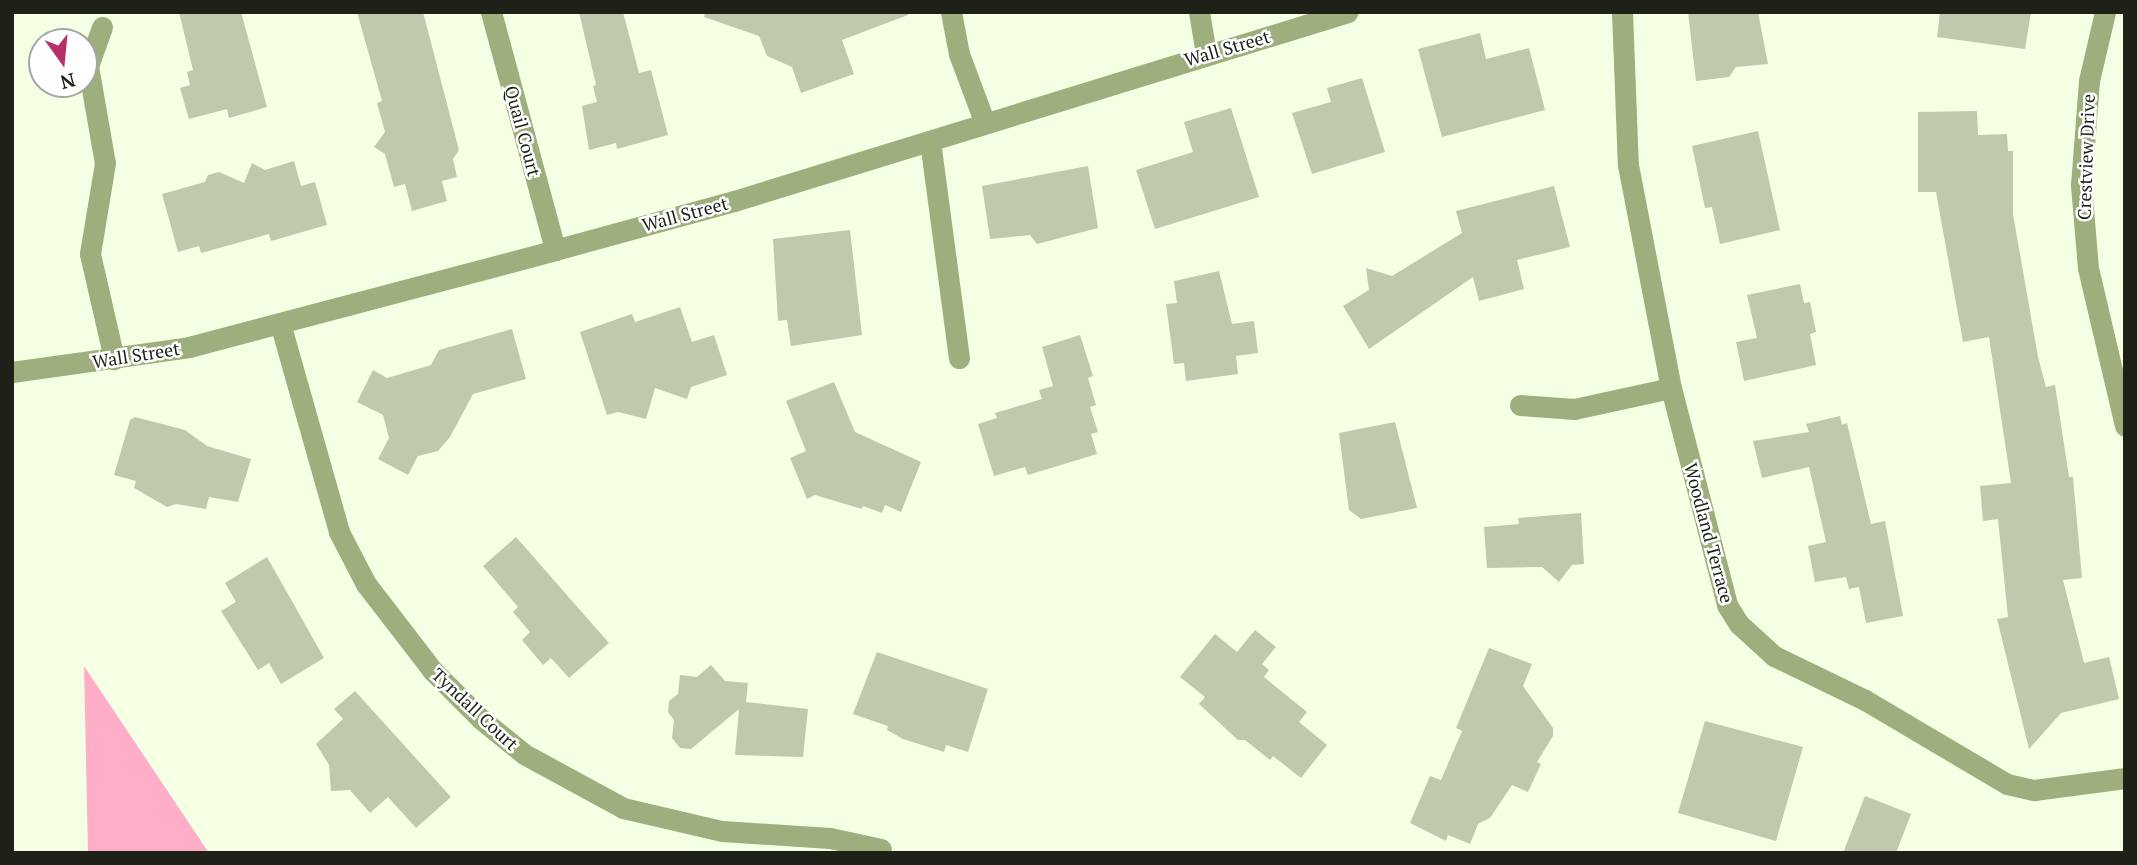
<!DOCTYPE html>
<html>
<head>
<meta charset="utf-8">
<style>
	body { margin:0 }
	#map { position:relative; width:2137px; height:865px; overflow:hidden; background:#f5ffe3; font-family:"PT Serif",serif }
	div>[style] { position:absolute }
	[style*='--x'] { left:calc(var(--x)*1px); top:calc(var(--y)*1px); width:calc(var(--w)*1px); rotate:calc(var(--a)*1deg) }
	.forest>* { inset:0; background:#feaec6 }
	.building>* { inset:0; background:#bfc9ae }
	.street>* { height:21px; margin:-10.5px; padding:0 10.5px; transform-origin:10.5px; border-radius:10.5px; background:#9eae7c }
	span { translate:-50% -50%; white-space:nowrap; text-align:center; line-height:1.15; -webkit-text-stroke:5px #fff; paint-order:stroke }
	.street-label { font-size:18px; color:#1e2117 }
	.frame { position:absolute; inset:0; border:14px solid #1e2117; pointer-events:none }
	.north { position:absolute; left:28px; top:28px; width:70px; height:70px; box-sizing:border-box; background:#fff; border:2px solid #a5a6a2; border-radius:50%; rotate:165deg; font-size:19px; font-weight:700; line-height:28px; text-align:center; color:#1e2117 }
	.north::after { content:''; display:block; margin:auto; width:24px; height:32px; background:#b82e69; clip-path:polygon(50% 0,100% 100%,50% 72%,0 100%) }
</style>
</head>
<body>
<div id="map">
	<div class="forest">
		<div style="clip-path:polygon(84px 666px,209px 853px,88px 853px)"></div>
	</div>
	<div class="building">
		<div style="clip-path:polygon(179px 12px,241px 12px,267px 107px,229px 118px,227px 109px,189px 119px,180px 88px,190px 85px,187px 72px,193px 70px)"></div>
		<div style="clip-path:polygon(357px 12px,423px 12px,459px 150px,453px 159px,457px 177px,442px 181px,447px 201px,412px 211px,405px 184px,394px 187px,385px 154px,374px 147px,385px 132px,377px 103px,382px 101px)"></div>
		<div style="clip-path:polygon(579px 12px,623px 12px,639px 73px,651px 70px,668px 135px,617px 149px,616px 143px,589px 150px,582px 106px,597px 102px,593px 86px,596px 85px)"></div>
		<div style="clip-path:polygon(705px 12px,907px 12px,908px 15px,842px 40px,854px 74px,801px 93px,792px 67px,767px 56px,759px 36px,704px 17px)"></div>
		<div style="clip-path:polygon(1688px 12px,1758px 12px,1768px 64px,1736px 67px,1729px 77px,1696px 81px)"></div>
		<div style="clip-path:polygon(1940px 12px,2031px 12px,2025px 49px,1937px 37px)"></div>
		<div style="clip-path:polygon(1480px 33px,1486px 59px,1529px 48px,1545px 110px,1442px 137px,1418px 49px)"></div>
		<div style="clip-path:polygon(1362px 78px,1385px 152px,1312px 174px,1292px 113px,1331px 102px,1327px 88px)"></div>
		<div style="clip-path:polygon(1231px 108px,1259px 197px,1155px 229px,1136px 170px,1193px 152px,1184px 122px)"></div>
		<div style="clip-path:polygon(1977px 111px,1978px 135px,2007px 134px,2008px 151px,2013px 151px,2013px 214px,2038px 357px,2046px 387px,2055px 385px,2069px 477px,2073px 477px,2082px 578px,2063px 580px,2084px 663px,2109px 657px,2119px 699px,2061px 713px,2029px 749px,1997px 619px,2008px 617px,1998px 519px,1983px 521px,1980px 486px,2011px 483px,1989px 337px,1963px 342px,1936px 192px,1918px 192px,1918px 112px)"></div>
		<div style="clip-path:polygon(1758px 131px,1780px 230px,1720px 244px,1712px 207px,1705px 208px,1692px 146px)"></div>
		<div style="clip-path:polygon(294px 161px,301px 186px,315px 182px,327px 225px,271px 241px,269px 234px,201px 253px,199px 246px,178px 252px,162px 194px,205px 182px,208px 175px,219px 172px,244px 183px,252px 163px,265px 170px)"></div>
		<div style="clip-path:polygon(1088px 166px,1098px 228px,1037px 244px,1030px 235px,990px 239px,982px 186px)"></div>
		<div style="clip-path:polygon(1554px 186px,1570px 247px,1517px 260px,1524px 289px,1479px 301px,1473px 277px,1369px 349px,1343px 306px,1369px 290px,1366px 268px,1392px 276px,1462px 233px,1456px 211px)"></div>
		<div style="clip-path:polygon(850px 230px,862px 335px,791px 346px,787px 320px,778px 321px,773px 239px)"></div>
		<div style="clip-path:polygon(1219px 271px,1232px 324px,1254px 321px,1258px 353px,1236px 356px,1238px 374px,1186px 381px,1184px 363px,1174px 364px,1166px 304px,1177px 303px,1174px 281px)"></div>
		<div style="clip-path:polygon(1800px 284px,1804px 303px,1810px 302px,1816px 332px,1810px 334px,1816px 365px,1744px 381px,1736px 342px,1757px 338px,1747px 295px)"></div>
		<div style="clip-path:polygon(680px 307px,692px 342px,714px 335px,727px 375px,691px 387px,687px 399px,655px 388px,646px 419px,618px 412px,607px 415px,580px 332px,632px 314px,635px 322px)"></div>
		<div style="clip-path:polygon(512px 329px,526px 379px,473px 394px,450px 437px,438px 451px,418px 456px,408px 475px,378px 459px,389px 438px,383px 415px,357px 402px,373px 370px,387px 378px,431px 365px,439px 350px)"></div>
		<div style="clip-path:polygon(1080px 335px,1093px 376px,1088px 378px,1096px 405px,1090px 407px,1098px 432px,1091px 434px,1097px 454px,1028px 475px,1025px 467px,994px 476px,978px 424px,997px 418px,995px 413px,1042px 399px,1039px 390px,1053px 386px,1042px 347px)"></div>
		<div style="clip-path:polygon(834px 382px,855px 432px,921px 462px,901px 512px,885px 505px,882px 513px,863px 506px,862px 509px,815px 495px,807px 499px,790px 458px,806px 451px,786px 401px)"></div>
		<div style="clip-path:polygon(1840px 416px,1842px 425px,1847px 423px,1871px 524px,1885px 521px,1903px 616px,1866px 623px,1859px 587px,1849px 589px,1846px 577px,1815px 582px,1808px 546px,1826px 542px,1809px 467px,1762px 478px,1753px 441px,1809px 432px,1806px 424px)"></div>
		<div style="clip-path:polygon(135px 417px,185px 430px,207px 446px,251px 459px,238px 502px,209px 497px,206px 509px,176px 504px,167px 507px,134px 488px,136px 481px,114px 475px,130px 420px)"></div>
		<div style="clip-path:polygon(1395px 422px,1417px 508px,1361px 519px,1349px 510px,1339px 433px)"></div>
		<div style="clip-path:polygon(1581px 513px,1584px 564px,1572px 565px,1559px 582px,1542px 567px,1487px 568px,1484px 527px,1519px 524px,1518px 518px)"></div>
		<div style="clip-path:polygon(516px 537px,609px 643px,569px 678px,551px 658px,543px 665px,522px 640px,530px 632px,513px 612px,518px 607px,483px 566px)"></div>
		<div style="clip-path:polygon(267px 557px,324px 658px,281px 684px,269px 663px,258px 670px,221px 611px,236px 602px,225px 583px)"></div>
		<div style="clip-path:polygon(1255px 630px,1276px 647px,1262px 664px,1269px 670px,1264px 677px,1307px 712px,1299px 722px,1327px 745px,1301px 778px,1273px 756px,1270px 760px,1245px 740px,1238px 740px,1199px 704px,1205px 697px,1180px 677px,1215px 634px,1237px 652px)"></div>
		<div style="clip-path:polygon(1489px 648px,1532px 664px,1523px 686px,1553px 728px,1553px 736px,1537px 762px,1541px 764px,1528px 792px,1512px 785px,1490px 818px,1478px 824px,1470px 844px,1448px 835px,1446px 841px,1410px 823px,1430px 776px,1441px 780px,1462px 731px,1456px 728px)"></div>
		<div style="clip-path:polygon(877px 652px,988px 689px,968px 752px,946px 745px,944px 752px,903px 739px,887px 730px,888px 726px,853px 714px)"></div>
		<div style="clip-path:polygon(711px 665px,725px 681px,748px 683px,746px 702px,808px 709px,803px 757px,735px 755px,739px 709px,691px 749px,680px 748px,672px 738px,674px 720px,668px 712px,669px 701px,678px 694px,680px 675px,697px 677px)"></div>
		<div style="clip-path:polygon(355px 691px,451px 797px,416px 828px,388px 797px,370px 813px,350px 790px,331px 791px,329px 765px,316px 744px,343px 719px,334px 709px)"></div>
		<div style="clip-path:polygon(1705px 721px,1803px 747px,1776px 841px,1678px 813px)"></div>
		<div style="clip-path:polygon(1865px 796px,1911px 814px,1896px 853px,1843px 853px)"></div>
	</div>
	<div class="street">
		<div style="--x:491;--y:12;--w:246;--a:74.9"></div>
		<div style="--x:951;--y:12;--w:43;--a:79.2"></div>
		<div style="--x:959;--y:54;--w:72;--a:69.5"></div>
		<div style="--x:1199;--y:12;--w:43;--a:80.5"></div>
		<div style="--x:1622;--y:12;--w:153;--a:87.8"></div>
		<div style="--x:1628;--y:165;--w:227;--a:79.1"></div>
		<div style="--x:1671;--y:388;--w:224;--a:75.5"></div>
		<div style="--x:1727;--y:605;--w:22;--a:58"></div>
		<div style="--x:1739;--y:624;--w:47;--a:42.4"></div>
		<div style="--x:1774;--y:656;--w:101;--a:25.8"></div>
		<div style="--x:1865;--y:700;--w:165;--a:30.6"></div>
		<div style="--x:2007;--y:784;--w:28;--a:13"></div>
		<div style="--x:2034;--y:790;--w:92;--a:-7.5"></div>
		<div style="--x:2105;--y:12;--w:71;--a:103.1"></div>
		<div style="--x:2089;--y:81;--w:104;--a:94.4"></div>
		<div style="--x:2081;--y:185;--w:83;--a:85.2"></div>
		<div style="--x:2088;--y:268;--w:162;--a:76.8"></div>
		<div style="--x:102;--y:27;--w:41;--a:109.7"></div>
		<div style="--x:88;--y:66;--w:98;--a:80.1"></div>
		<div style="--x:105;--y:163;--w:92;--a:99.4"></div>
		<div style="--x:90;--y:254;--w:108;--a:77.1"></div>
		<div style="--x:930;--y:141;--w:219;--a:82.4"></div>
		<div style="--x:280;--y:323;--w:217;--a:74.2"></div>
		<div style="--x:339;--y:532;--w:59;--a:62.6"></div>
		<div style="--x:366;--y:584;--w:110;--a:52.4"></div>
		<div style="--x:433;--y:671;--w:68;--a:45"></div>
		<div style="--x:481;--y:719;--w:55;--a:39.1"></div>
		<div style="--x:524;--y:754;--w:113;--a:28.6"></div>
		<div style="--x:623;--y:808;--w:102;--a:13.1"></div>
		<div style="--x:722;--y:831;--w:108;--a:3.7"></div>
		<div style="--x:830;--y:838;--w:52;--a:12.2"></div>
		<div style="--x:12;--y:372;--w:179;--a:-8"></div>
		<div style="--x:189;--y:347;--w:379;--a:-14.8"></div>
		<div style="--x:555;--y:250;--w:186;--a:-15.3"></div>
		<div style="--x:734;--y:201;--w:642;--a:-17.11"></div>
		<div style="--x:1520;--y:405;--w:54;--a:4.2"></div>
		<div style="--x:1574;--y:409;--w:99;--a:-12.2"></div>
	</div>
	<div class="street-label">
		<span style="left:1227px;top:48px;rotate:-16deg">Wall Street</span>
		<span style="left:523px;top:131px;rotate:75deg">Quail Court</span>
		<span style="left:2086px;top:157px;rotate:-88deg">Crestview Drive</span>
		<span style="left:685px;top:214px;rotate:-15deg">Wall Street</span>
		<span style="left:136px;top:355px;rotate:-9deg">Wall Street</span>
		<span style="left:1709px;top:533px;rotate:75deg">Woodland Terrace</span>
		<span style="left:475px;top:709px;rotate:43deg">Tyndall Court</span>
	</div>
	<div class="frame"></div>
	<div class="north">N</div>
</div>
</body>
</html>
